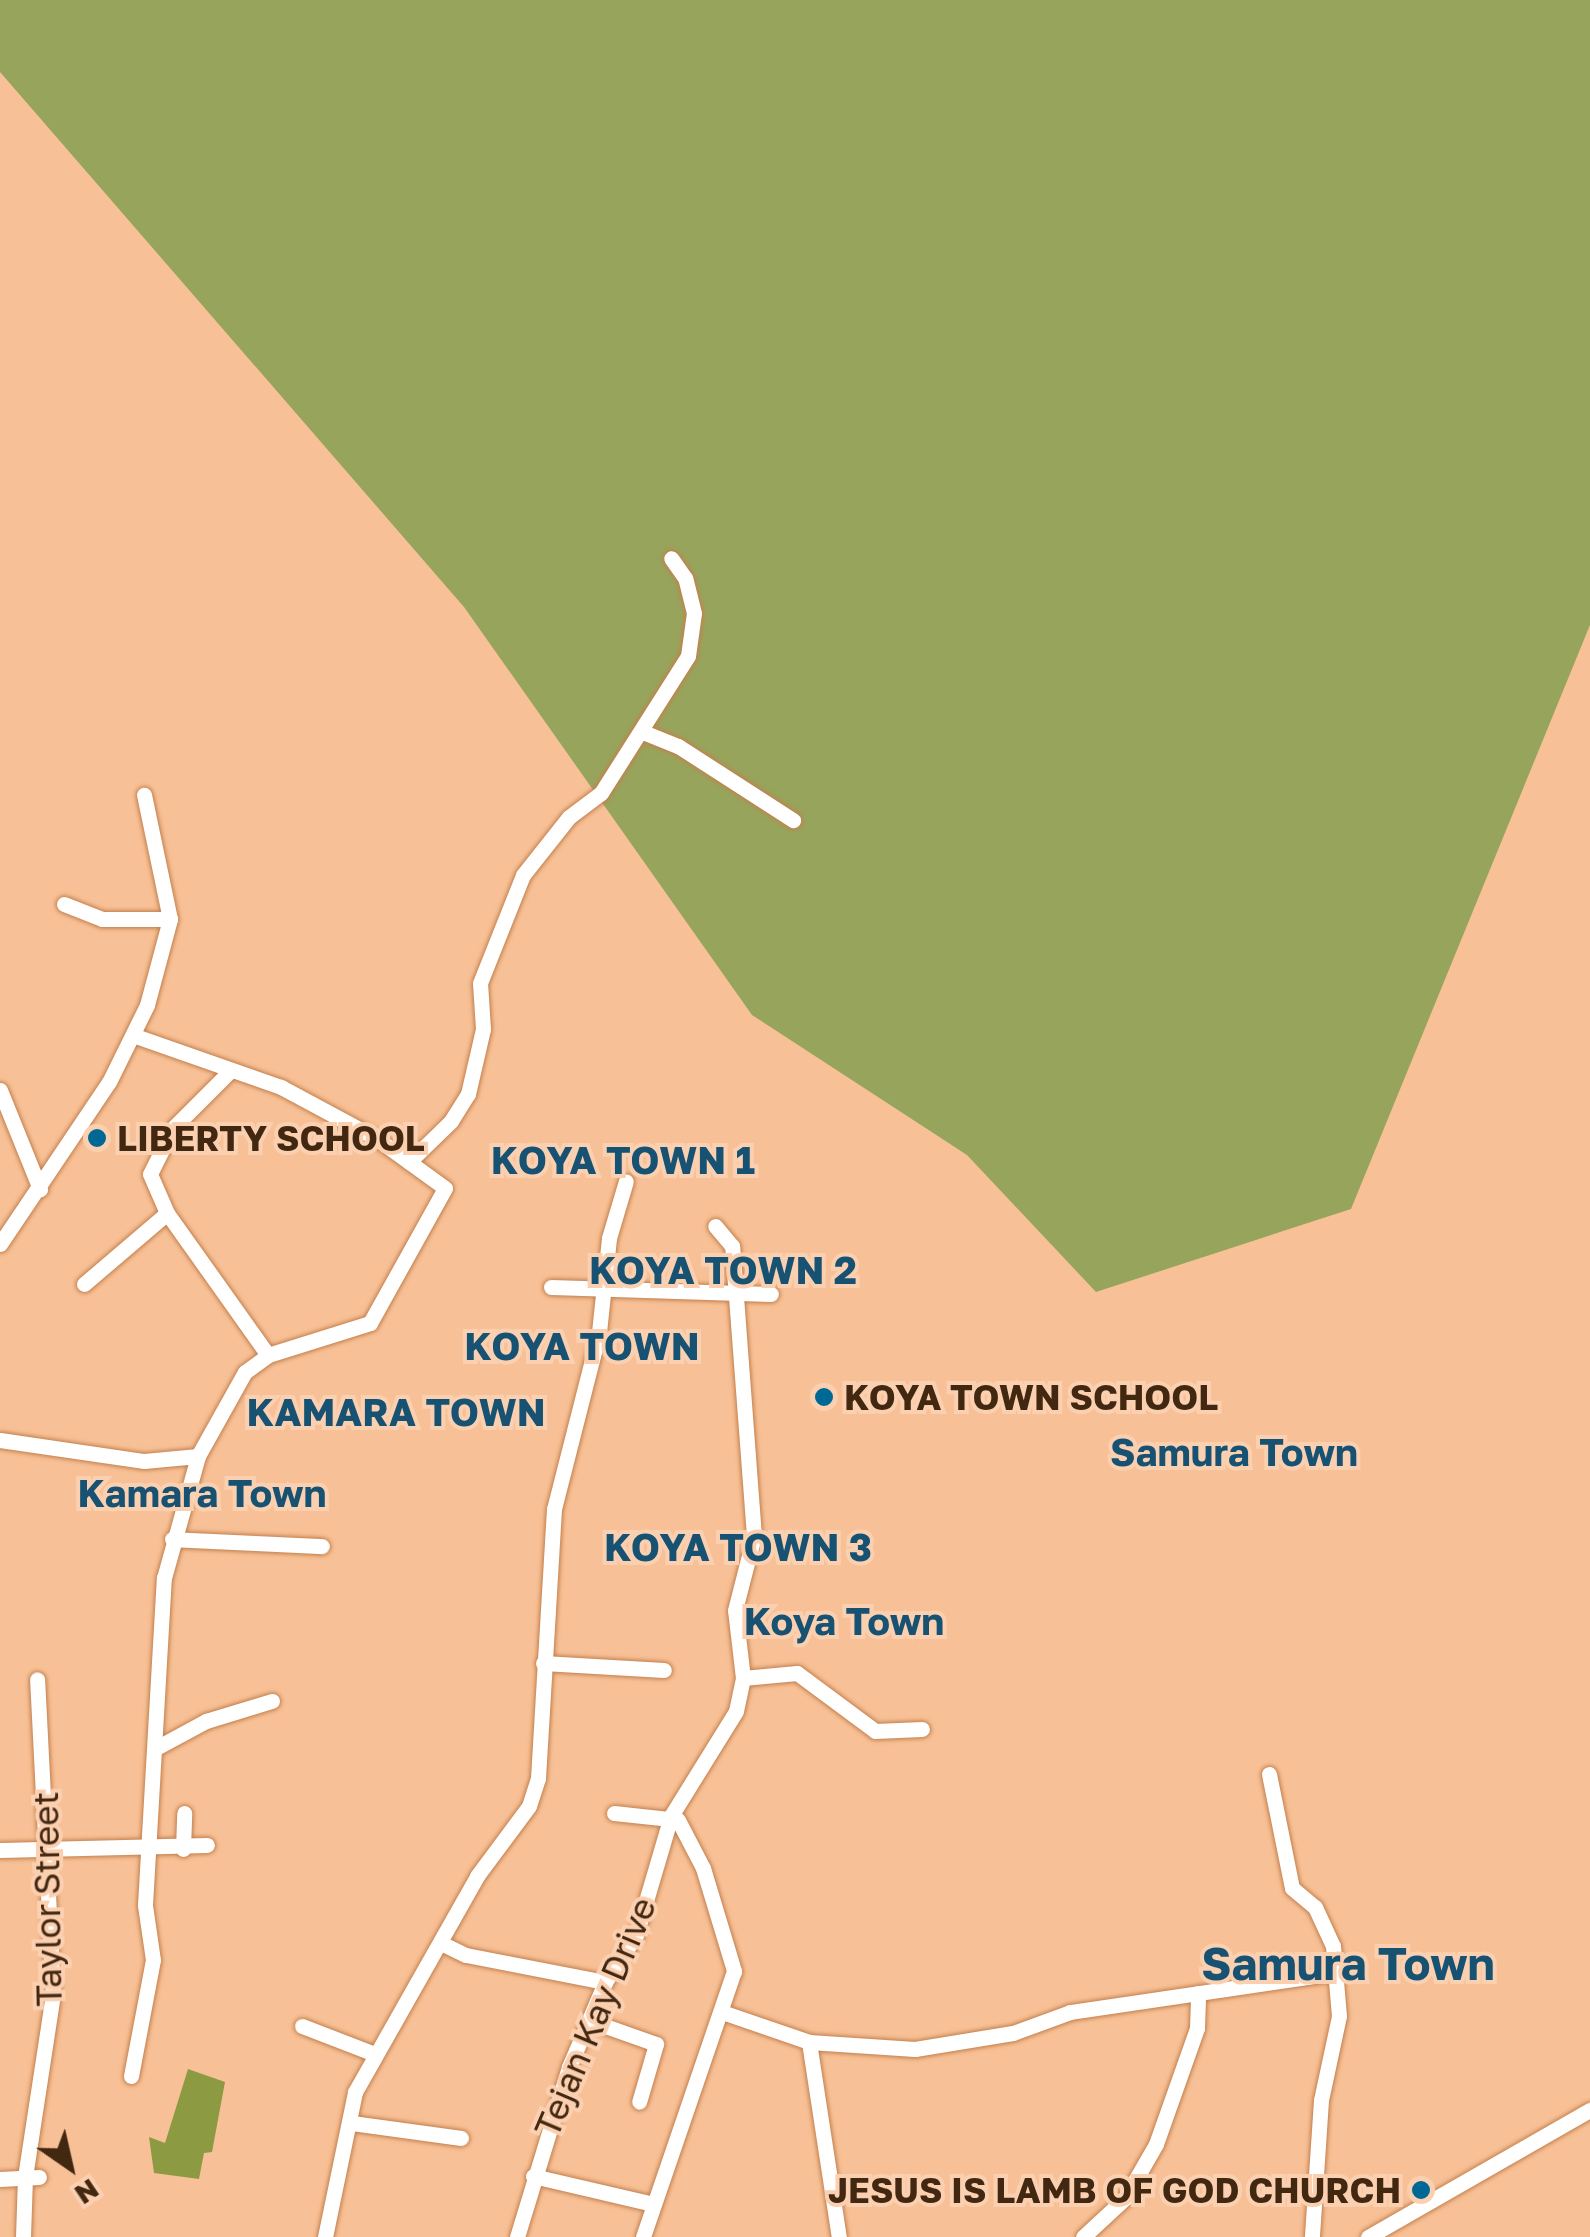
<!DOCTYPE html>
<html>
<head>
<meta charset="utf-8">
<style>
	body { margin:0 }
	#map { position:relative; width:1590px; height:2237px; overflow:hidden; background:#f8c096; font-family:"Golos Text",sans-serif }
	div>[style] { position:absolute }
	[style*='--x'] { left:calc(var(--x)*1px); top:calc(var(--y)*1px); width:calc(var(--w)*1px); rotate:calc(var(--a)*1deg) }
	.green>* { inset:0; background:#97a45c }
	.forest>* { inset:0; background:#8c9a41 }
	.roads { filter:drop-shadow(0 0 2px #c3804d) drop-shadow(0 0 2px #c3804d) }
	.minor>* { height:15px; margin:-7.5px; padding:0 7.5px; transform-origin:7.5px; border-radius:7.5px; background:#fff }
	.dots>* { width:28px; height:28px; translate:-50% -50%; box-sizing:border-box; border:5px solid #fbd0b1; border-radius:50% }
	span { translate:-50% -50%; white-space:nowrap; text-align:center; line-height:1.15; -webkit-text-stroke:8px #fbd0b1; paint-order:stroke }
	.poi-label { font-size:35px; color:#422711; font-weight:700 }
	.left { translate:0 -50%; text-align:left }
	.right { translate:-100% -50%; text-align:right }
	.street-label { font-size:35px; color:#422711 }
	.neighbourhood-label { font-size:38px; color:#175273; font-weight:700 }
	.district-label { font-size:45px; color:#175273; font-weight:700 }
	.north { position:absolute; left:20px; top:2117px; width:100px; height:100px; -webkit-text-stroke:8px #fbd0b1; paint-order:stroke; rotate:146deg; font-size:28px; font-weight:700; line-height:40px; text-align:center; color:#422711 }
	.north::after { content:''; display:block; margin:auto; width:35px; height:45px; background:#422711; clip-path:polygon(50% 0,100% 100%,50% 72%,0 100%) }
</style>
</head>
<body>
<div id="map">
	<div class="green">
		<div style="clip-path:polygon(0 0,1590px 0,1590px 625px,1351px 1209px,1096px 1292px,967px 1155px,752px 1015px,464px 607px,0 72px)"></div>
	</div>
	<div class="forest">
		<div style="clip-path:polygon(188px 2069px,225px 2082px,212px 2152px,204px 2153px,199px 2179px,154px 2173px,149px 2137px,165px 2143px)"></div>
	</div>
	<div class="roads">
		<div class="minor">
			<div style="--x:643;--y:732;--w:38;--a:22"></div>
			<div style="--x:678;--y:746;--w:137;--a:32.8"></div>
			<div style="--x:64;--y:904;--w:41;--a:21.5"></div>
			<div style="--x:102;--y:919;--w:68;--a:0"></div>
			<div style="--x:230;--y:1071;--w:81;--a:135"></div>
			<div style="--x:173;--y:1128;--w:51;--a:116.6"></div>
			<div style="--x:150;--y:1174;--w:43;--a:66.4"></div>
			<div style="--x:167;--y:1213;--w:174;--a:54.6"></div>
			<div style="--x:0;--y:1090;--w:107;--a:68"></div>
			<div style="--x:409;--y:1162;--w:59;--a:-44.3"></div>
			<div style="--x:451;--y:1121;--w:32;--a:-58"></div>
			<div style="--x:468;--y:1094;--w:67;--a:-77"></div>
			<div style="--x:483;--y:1029;--w:46;--a:-93.7"></div>
			<div style="--x:480;--y:983;--w:116;--a:-68.3"></div>
			<div style="--x:523;--y:875;--w:74;--a:-51.6"></div>
			<div style="--x:569;--y:817;--w:40;--a:-37"></div>
			<div style="--x:601;--y:793;--w:162;--a:-57.6"></div>
			<div style="--x:688;--y:656;--w:43;--a:-82.1"></div>
			<div style="--x:694;--y:613;--w:36;--a:-104"></div>
			<div style="--x:685;--y:578;--w:24;--a:-125"></div>
			<div style="--x:0;--y:1244;--w:195;--a:-56.1"></div>
			<div style="--x:109;--y:1082;--w:86;--a:-63.7"></div>
			<div style="--x:147;--y:1005;--w:89;--a:-75"></div>
			<div style="--x:170;--y:919;--w:127;--a:-101.8"></div>
			<div style="--x:84;--y:1284;--w:109;--a:-40.5"></div>
			<div style="--x:551;--y:1287;--w:220;--a:1.8"></div>
			<div style="--x:0;--y:1440;--w:146;--a:8.3"></div>
			<div style="--x:144;--y:1461;--w:54;--a:-5.3"></div>
			<div style="--x:172;--y:1539;--w:150;--a:2.7"></div>
			<div style="--x:543;--y:1663;--w:121;--a:3.3"></div>
			<div style="--x:743;--y:1678;--w:54;--a:-5.3"></div>
			<div style="--x:797;--y:1673;--w:97;--a:36.6"></div>
			<div style="--x:875;--y:1731;--w:47;--a:-2.4"></div>
			<div style="--x:156;--y:1748;--w:57;--a:-28.4"></div>
			<div style="--x:206;--y:1721;--w:69;--a:-16.9"></div>
			<div style="--x:1269;--y:1774;--w:116;--a:78.6"></div>
			<div style="--x:1292;--y:1888;--w:30;--a:40"></div>
			<div style="--x:1315;--y:1907;--w:43;--a:65.2"></div>
			<div style="--x:1333;--y:1946;--w:70;--a:85.1"></div>
			<div style="--x:1339;--y:2016;--w:86;--a:102.1"></div>
			<div style="--x:1321;--y:2100;--w:137;--a:93.8"></div>
			<div style="--x:614;--y:1813;--w:64;--a:6.2"></div>
			<div style="--x:678;--y:1820;--w:54;--a:62.5"></div>
			<div style="--x:703;--y:1868;--w:108;--a:73.2"></div>
			<div style="--x:734;--y:1971;--w:281;--a:108.9"></div>
			<div style="--x:183;--y:1849;--w:36;--a:-88"></div>
			<div style="--x:0;--y:1850;--w:207;--a:-1.4"></div>
			<div style="--x:443;--y:1944;--w:25;--a:26"></div>
			<div style="--x:466;--y:1955;--w:142;--a:11"></div>
			<div style="--x:722;--y:2012;--w:92;--a:19"></div>
			<div style="--x:809;--y:2042;--w:106;--a:3.8"></div>
			<div style="--x:915;--y:2049;--w:99;--a:-9.3"></div>
			<div style="--x:1013;--y:2033;--w:61;--a:-20.2"></div>
			<div style="--x:1070;--y:2012;--w:266;--a:-8.4"></div>
			<div style="--x:591;--y:2021;--w:69;--a:19.5"></div>
			<div style="--x:656;--y:2044;--w:60;--a:106.3"></div>
			<div style="--x:302;--y:2026;--w:78;--a:21"></div>
			<div style="--x:809;--y:2042;--w:197;--a:81.3"></div>
			<div style="--x:131;--y:2076;--w:118;--a:-79.3"></div>
			<div style="--x:153;--y:1960;--w:56;--a:-98.3"></div>
			<div style="--x:145;--y:1905;--w:328;--a:-86.7"></div>
			<div style="--x:164;--y:1578;--w:127;--a:-74.4"></div>
			<div style="--x:198;--y:1456;--w:96;--a:-60.8"></div>
			<div style="--x:245;--y:1372;--w:29;--a:-36"></div>
			<div style="--x:268;--y:1355;--w:107;--a:-17.4"></div>
			<div style="--x:370;--y:1323;--w:154;--a:-60.9"></div>
			<div style="--x:445;--y:1188;--w:85;--a:-144.1"></div>
			<div style="--x:376;--y:1138;--w:108;--a:-151.8"></div>
			<div style="--x:281;--y:1087;--w:155;--a:-160.7"></div>
			<div style="--x:352;--y:2123;--w:110;--a:7.8"></div>
			<div style="--x:533;--y:2176;--w:123;--a:13.1"></div>
			<div style="--x:0;--y:2179;--w:39;--a:-3"></div>
			<div style="--x:23;--y:2237;--w:60;--a:-88.1"></div>
			<div style="--x:25;--y:2177;--w:186;--a:-81.3"></div>
			<div style="--x:53;--y:1993;--w:314;--a:-92.9"></div>
			<div style="--x:325;--y:2237;--w:148;--a:-78.3"></div>
			<div style="--x:355;--y:2092;--w:248;--a:-60.5"></div>
			<div style="--x:477;--y:1876;--w:87;--a:-53.4"></div>
			<div style="--x:529;--y:1806;--w:29;--a:-72"></div>
			<div style="--x:538;--y:1778;--w:269;--a:-86.6"></div>
			<div style="--x:554;--y:1509;--w:183;--a:-75.7"></div>
			<div style="--x:599;--y:1332;--w:95;--a:-83.9"></div>
			<div style="--x:609;--y:1238;--w:59;--a:-73.4"></div>
			<div style="--x:517;--y:2237;--w:178;--a:-73"></div>
			<div style="--x:569;--y:2067;--w:92;--a:-67"></div>
			<div style="--x:605;--y:1982;--w:56;--a:-56.6"></div>
			<div style="--x:636;--y:1935;--w:124;--a:-73.6"></div>
			<div style="--x:671;--y:1816;--w:123;--a:-58.2"></div>
			<div style="--x:736;--y:1711;--w:34;--a:-78"></div>
			<div style="--x:743;--y:1678;--w:68;--a:-96.7"></div>
			<div style="--x:735;--y:1610;--w:76;--a:-75.6"></div>
			<div style="--x:754;--y:1536;--w:291;--a:-94.3"></div>
			<div style="--x:732;--y:1246;--w:26;--a:-130"></div>
			<div style="--x:1083;--y:2237;--w:57;--a:-42.9"></div>
			<div style="--x:1125;--y:2198;--w:62;--a:-60.1"></div>
			<div style="--x:1156;--y:2144;--w:123;--a:-70.5"></div>
			<div style="--x:1197;--y:2028;--w:35;--a:-88"></div>
			<div style="--x:1368;--y:2237;--w:256;--a:-29.8"></div>
		</div>
	</div>
	<div class="dots">
		<div style="left:97px;top:1138px;background:#006895"></div>
		<div style="left:824px;top:1397px;background:#006895"></div>
		<div style="left:1421px;top:2190px;background:#006895"></div>
	</div>
	<div class="poi-label">
		<span class="left" style="left:117px;top:1138px">LIBERTY SCHOOL</span>
		<span class="left" style="left:844px;top:1397px">KOYA TOWN SCHOOL</span>
		<span class="right" style="left:1401px;top:2190px">JESUS IS LAMB OF GOD CHURCH</span>
	</div>
	<div class="street-label">
		<span style="left:47px;top:1899px;rotate:-91deg">Taylor Street</span>
		<span style="left:595px;top:2017px;rotate:-67deg">Tejan Kay Drive</span>
	</div>
	<div class="neighbourhood-label">
		<span style="left:623px;top:1160px">KOYA TOWN 1</span>
		<span style="left:723px;top:1270px">KOYA TOWN 2</span>
		<span style="left:582px;top:1346px">KOYA TOWN</span>
		<span style="left:396px;top:1412px">KAMARA TOWN</span>
		<span style="left:1234px;top:1452px">Samura Town</span>
		<span style="left:202px;top:1493px">Kamara Town</span>
		<span style="left:738px;top:1547px">KOYA TOWN 3</span>
		<span style="left:844px;top:1621px">Koya Town</span>
	</div>
	<div class="district-label">
		<span style="left:1348px;top:1964px">Samura Town</span>
	</div>
	<div class="north">N</div>
</div>
</body>
</html>
